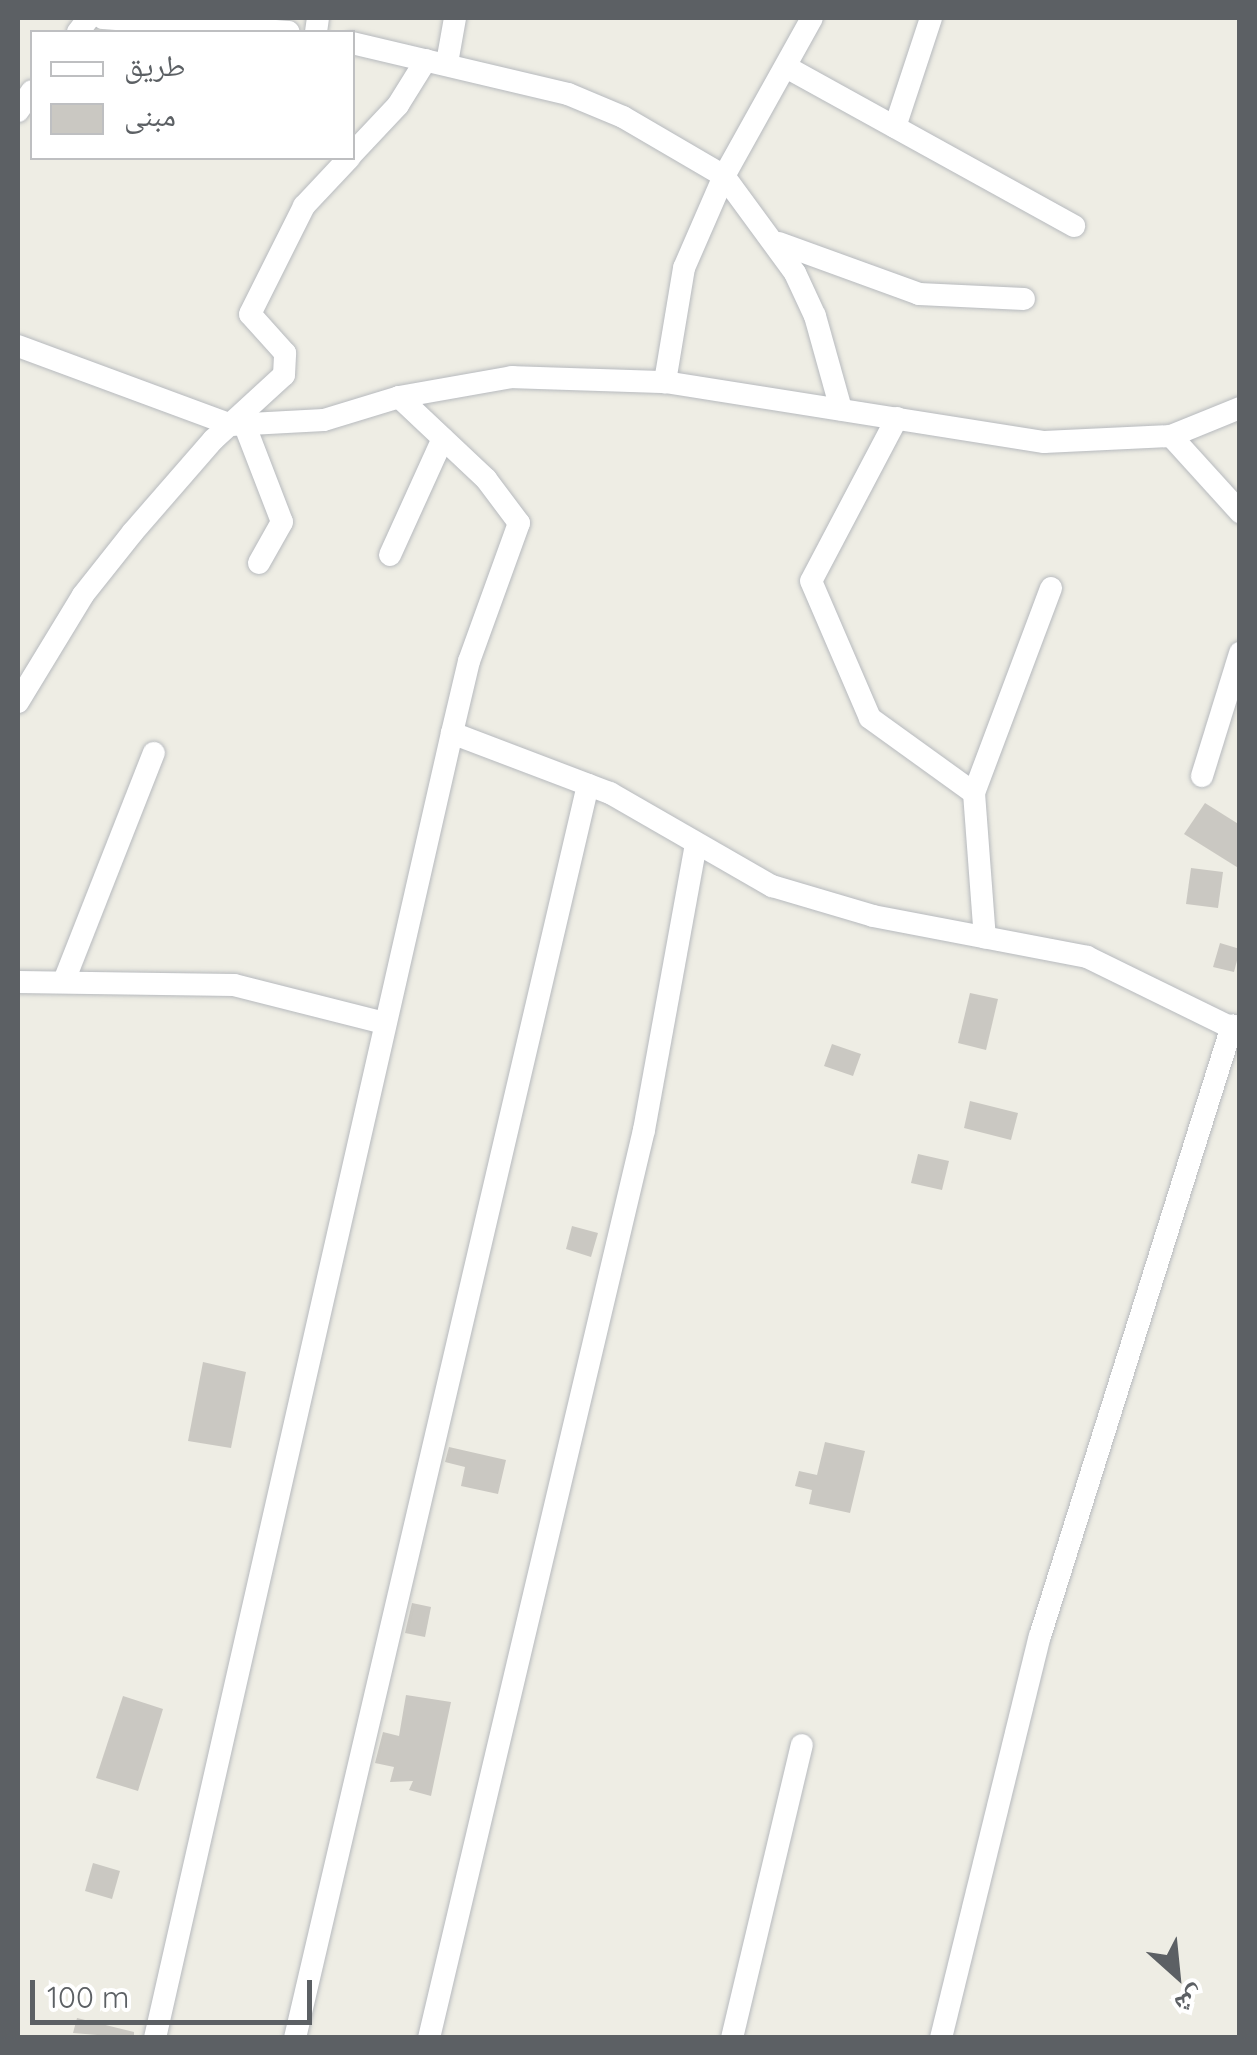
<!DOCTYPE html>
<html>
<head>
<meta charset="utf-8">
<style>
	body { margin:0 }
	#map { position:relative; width:1257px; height:2055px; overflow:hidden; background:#eeede4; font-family:Quicksand,"Noto Naskh Arabic",sans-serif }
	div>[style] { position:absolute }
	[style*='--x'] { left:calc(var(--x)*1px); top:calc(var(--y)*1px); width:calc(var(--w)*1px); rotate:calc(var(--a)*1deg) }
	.building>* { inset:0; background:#cac8c2 }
	.roads { filter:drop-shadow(0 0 2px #b7babe) drop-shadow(0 0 2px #b7babe) }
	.street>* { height:22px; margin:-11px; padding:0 11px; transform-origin:11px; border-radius:11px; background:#fff }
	span { translate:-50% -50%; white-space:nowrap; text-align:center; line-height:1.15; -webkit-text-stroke:10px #fff; paint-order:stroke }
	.frame { position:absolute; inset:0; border:20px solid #5c6064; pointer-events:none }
	.legend { position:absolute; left:30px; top:30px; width:325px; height:130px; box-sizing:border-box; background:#fff; border:2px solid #bebfc1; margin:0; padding:12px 18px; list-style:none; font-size:30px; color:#5c6064 }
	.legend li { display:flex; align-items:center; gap:20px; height:50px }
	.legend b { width:50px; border:2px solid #bebfc1 }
	.north { position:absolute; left:1127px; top:1925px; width:100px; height:100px; -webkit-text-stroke:8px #fff; paint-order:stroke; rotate:153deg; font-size:28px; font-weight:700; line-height:40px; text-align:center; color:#5c6064 }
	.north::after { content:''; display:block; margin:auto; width:35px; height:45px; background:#5c6064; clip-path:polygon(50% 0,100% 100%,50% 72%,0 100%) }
	.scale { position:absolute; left:30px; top:1980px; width:282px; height:45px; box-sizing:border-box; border:5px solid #5c6064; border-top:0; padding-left:12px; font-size:30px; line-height:35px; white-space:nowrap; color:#5c6064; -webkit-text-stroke:8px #fff; paint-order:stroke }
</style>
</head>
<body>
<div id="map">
	<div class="building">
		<div style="clip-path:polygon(1205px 803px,1240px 825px,1240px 869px,1184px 834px)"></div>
		<div style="clip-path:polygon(1191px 868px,1223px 872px,1218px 908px,1186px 904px)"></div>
		<div style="clip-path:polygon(1220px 943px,1240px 949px,1234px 972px,1213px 967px)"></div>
		<div style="clip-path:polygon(970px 993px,998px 999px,986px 1050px,958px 1043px)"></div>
		<div style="clip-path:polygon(832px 1044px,861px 1054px,853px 1076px,824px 1066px)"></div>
		<div style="clip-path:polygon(970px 1101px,1018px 1113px,1011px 1140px,964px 1128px)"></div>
		<div style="clip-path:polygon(918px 1154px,949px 1161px,942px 1190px,911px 1183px)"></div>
		<div style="clip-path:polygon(572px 1226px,598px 1233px,591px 1257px,566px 1249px)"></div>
		<div style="clip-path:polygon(203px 1362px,246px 1372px,231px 1448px,188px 1441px)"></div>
		<div style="clip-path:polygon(825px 1442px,865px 1451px,850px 1513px,809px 1504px,812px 1490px,795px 1486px,799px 1471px,817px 1475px)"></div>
		<div style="clip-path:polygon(449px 1447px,506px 1460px,498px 1494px,461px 1486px,465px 1467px,445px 1462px)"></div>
		<div style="clip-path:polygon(412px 1603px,431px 1607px,425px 1637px,405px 1633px)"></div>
		<div style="clip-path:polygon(406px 1695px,451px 1702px,431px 1796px,409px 1790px,413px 1781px,390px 1782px,394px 1767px,375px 1763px,383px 1732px,399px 1736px)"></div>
		<div style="clip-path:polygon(123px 1696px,163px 1709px,138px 1791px,96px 1778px)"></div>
		<div style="clip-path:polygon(93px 1863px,120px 1871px,112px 1899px,85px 1891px)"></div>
		<div style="clip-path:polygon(77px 2018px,134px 2032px,134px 2038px,73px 2033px)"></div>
	</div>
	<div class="roads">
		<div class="street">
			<div style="--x:103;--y:18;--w:186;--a:4.3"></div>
			<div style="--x:812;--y:18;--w:181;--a:119.1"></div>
			<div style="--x:724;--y:176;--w:120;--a:53.8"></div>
			<div style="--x:795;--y:273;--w:47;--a:65.1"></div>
			<div style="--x:815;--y:316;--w:97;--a:74.4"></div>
			<div style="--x:78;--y:32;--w:18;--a:-52"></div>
			<div style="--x:316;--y:32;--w:14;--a:-82"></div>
			<div style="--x:352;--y:43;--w:222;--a:13.3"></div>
			<div style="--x:568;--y:94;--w:60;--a:22.7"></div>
			<div style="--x:623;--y:117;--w:117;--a:30.3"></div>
			<div style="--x:724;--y:176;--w:100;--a:113.5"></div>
			<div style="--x:684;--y:268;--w:116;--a:99.5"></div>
			<div style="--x:447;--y:63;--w:46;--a:-79.9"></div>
			<div style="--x:788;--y:68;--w:327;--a:28.9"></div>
			<div style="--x:18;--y:111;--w:24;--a:-55"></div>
			<div style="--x:895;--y:127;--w:115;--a:-71.7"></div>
			<div style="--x:352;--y:154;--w:67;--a:-46.8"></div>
			<div style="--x:398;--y:105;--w:53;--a:-58.1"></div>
			<div style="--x:779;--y:243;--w:149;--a:20"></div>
			<div style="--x:919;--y:294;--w:105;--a:2.7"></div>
			<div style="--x:18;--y:346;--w:227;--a:20.3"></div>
			<div style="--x:231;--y:425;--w:93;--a:-3.1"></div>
			<div style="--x:324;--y:420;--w:78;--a:-17"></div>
			<div style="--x:399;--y:397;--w:115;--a:-10"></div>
			<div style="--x:512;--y:377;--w:153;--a:1.9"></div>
			<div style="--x:665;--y:382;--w:384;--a:9"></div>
			<div style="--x:1044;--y:442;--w:127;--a:-2.7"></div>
			<div style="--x:1171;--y:436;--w:74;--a:-22.1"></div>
			<div style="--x:399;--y:397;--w:120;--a:43.3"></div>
			<div style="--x:486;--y:479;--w:55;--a:53.1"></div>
			<div style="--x:519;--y:523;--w:147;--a:109.9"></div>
			<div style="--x:469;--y:661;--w:74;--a:103.3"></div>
			<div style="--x:452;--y:733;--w:169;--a:20.8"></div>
			<div style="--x:610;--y:793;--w:187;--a:29.9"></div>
			<div style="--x:772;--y:886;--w:105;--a:16.5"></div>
			<div style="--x:873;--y:916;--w:218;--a:10.8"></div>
			<div style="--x:1087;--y:957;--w:170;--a:26.1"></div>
			<div style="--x:897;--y:418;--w:184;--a:117.8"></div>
			<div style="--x:811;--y:581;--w:149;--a:66.7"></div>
			<div style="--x:870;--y:718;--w:128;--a:35.8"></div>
			<div style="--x:974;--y:793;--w:145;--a:85.7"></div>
			<div style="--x:245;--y:426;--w:103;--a:68.9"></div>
			<div style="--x:282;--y:522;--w:47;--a:119.3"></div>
			<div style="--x:1171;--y:436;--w:103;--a:47.8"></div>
			<div style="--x:390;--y:555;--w:128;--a:-65.6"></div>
			<div style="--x:18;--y:702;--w:125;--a:-58.7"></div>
			<div style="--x:83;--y:595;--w:80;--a:-51.6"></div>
			<div style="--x:133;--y:532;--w:122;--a:-49"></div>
			<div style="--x:213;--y:440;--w:96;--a:-42.5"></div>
			<div style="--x:284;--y:375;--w:22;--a:-87"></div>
			<div style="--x:285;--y:353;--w:52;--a:-131.9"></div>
			<div style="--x:250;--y:314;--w:121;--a:-63.4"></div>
			<div style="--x:304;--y:206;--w:66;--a:-46.8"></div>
			<div style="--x:1202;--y:776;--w:129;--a:-72.8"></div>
			<div style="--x:974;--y:793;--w:219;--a:-69.4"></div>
			<div style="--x:64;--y:981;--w:245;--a:-68.5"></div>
			<div style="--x:18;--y:982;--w:216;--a:0.8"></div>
			<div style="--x:234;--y:985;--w:155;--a:14.2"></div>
			<div style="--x:155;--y:2038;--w:1338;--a:-77.18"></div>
			<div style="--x:295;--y:2038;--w:1287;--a:-76.84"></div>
			<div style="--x:429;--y:2038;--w:933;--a:-76.68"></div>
			<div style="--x:644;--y:1130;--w:291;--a:-79.7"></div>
			<div style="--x:732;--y:2038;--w:301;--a:-76.6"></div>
			<div style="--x:941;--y:2038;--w:414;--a:-76.2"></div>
			<div style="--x:1040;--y:1636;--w:640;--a:-72.53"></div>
		</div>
	</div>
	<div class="frame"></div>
	<ul class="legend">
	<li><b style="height:12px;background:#fff"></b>طريق</li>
	<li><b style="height:28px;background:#cac8c2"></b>مبنى</li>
	</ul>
	<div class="north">ش</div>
	<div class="scale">100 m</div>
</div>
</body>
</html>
